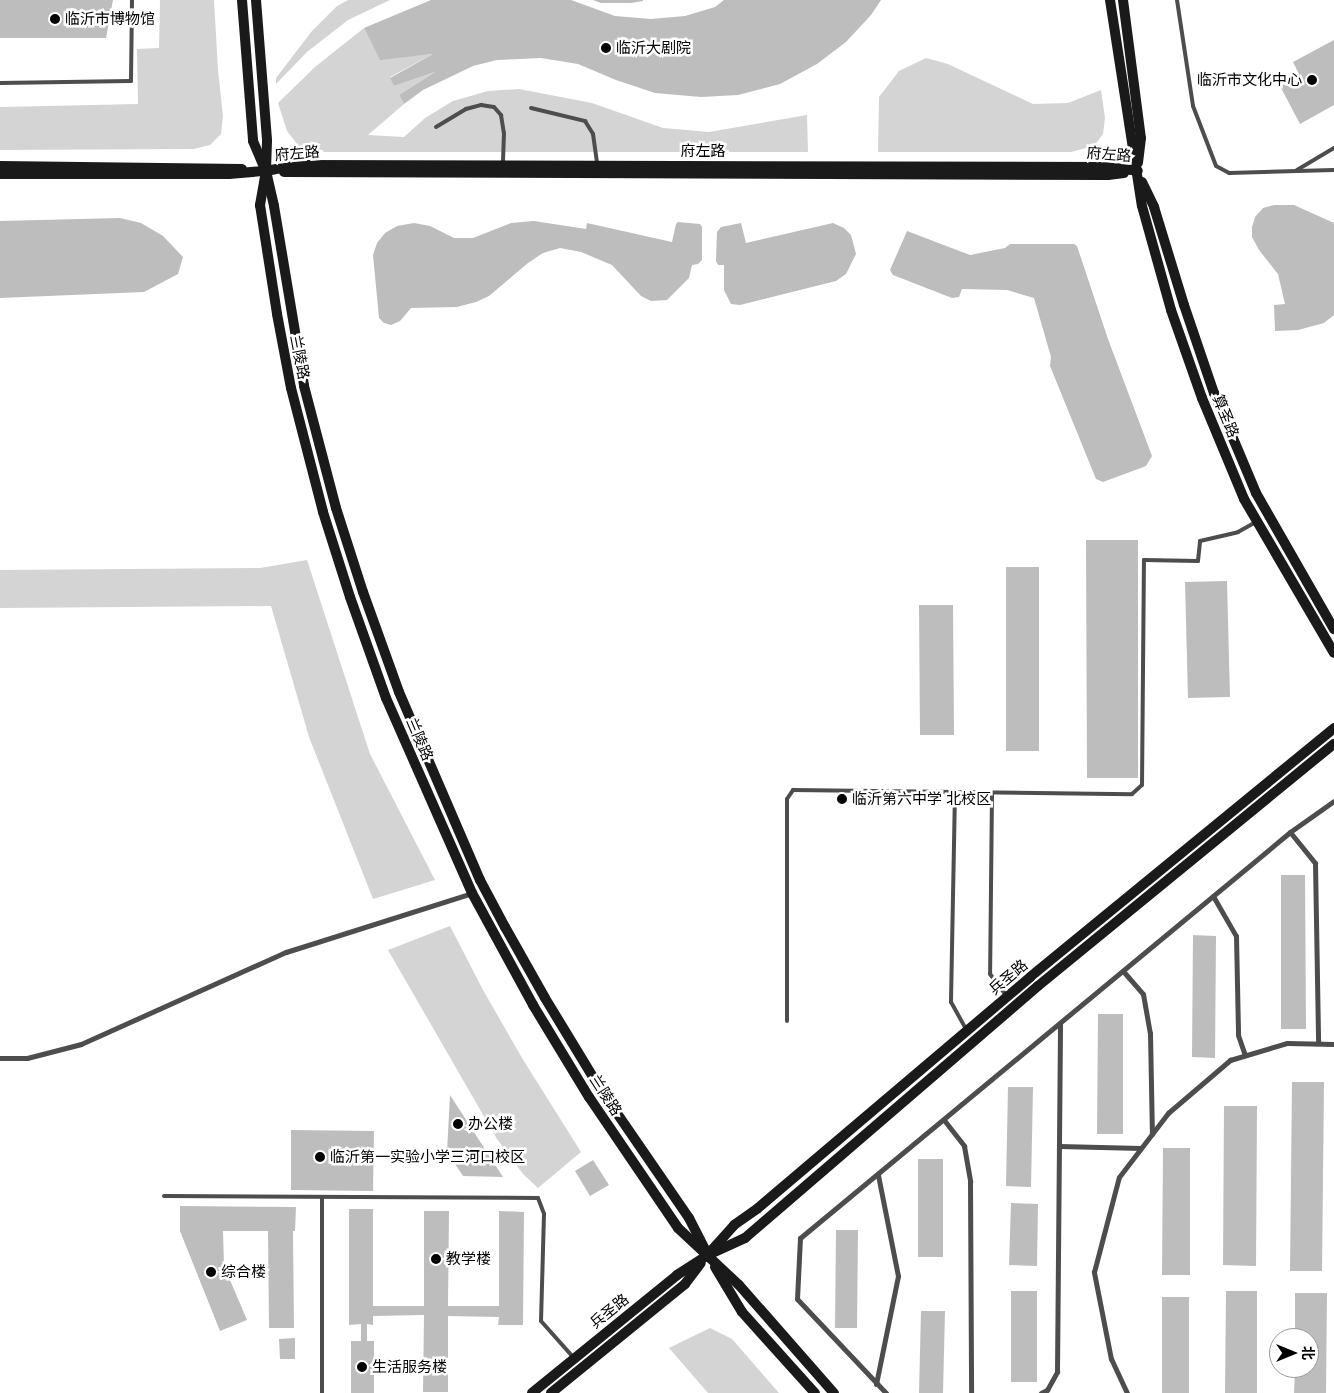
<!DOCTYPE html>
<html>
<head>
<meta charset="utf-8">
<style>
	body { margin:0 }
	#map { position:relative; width:1334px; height:1393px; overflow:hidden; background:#fff; font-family:"Noto Sans","Noto Sans SC",sans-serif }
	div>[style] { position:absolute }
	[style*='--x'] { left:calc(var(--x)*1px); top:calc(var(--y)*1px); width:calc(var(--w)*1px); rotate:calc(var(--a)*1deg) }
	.green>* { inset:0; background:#d4d4d4 }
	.building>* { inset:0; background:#bdbdbd }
	.lane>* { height:4px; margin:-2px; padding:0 2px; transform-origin:2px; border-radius:2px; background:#4d4d4d }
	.street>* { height:5px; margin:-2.5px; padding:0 2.5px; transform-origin:2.5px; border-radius:2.5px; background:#4d4d4d }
	.secondary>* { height:10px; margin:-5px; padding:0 5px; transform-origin:5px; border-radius:5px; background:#1a1a1a }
	.dots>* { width:14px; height:14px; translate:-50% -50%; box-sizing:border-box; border:2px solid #fff; border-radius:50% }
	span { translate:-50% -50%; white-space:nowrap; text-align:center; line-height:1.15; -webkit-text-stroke:5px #fff; paint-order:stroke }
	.poi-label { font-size:15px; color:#000 }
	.left { translate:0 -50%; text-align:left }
	.right { translate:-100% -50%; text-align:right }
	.street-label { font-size:15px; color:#000 }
	.north { position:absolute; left:1269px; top:1328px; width:50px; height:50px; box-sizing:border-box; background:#fff; border:1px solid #999; border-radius:50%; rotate:90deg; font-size:14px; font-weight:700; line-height:20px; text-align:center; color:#000 }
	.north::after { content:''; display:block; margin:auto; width:18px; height:22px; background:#000; clip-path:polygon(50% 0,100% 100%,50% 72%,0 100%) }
</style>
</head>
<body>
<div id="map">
	<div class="green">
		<div style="clip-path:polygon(160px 0,214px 0,218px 70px,223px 116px,221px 134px,210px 145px,194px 149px,0 150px,0 107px,138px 104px,137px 49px,159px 48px)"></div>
		<div style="clip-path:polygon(348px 0,390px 0,348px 20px,307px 52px,276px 84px,276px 78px,312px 31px,337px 6px)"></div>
		<div style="clip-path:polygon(364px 28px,380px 59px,433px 54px,390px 77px,394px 86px,435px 72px,399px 95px,404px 104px,368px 135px,404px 137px,425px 118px,453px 101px,488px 91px,519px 89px,592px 103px,663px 128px,709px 132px,807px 115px,808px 152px,321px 152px,301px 149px,287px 131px,278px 103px,315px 67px)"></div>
		<div style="clip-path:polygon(926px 58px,948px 64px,1033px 104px,1068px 103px,1101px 90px,1105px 118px,1103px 134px,1094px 146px,1071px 152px,878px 152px,879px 97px,899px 71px)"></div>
		<div style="clip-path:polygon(307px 560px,370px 754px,435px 880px,373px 899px,309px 737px,271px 606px,0 608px,0 570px,260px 568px)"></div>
		<div style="clip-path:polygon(450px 926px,483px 990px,522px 1058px,581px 1152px,538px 1188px,523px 1174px,497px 1139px,388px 950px)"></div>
		<div style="clip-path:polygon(710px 1328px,732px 1339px,779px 1393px,708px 1393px,669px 1348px)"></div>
	</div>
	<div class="building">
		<div style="clip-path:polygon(0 0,113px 0,106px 38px,0 38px)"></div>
		<div style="clip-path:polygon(431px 0,571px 0,615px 16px,651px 19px,685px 16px,715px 7px,724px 0,881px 0,871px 15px,846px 42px,817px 64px,780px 84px,738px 95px,701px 97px,655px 93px,616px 80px,578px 64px,541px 58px,497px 60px,473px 66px,423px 90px,404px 104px,399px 95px,435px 72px,394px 86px,390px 78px,433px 54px,380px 60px,364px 28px)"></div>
		<div style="clip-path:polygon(593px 0,643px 0,643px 1px,631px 3px,601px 3px)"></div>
		<div style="clip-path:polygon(1334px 40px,1334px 105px,1300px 124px,1280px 86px,1299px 74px,1293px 62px)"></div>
		<div style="clip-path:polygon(1274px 205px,1294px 205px,1334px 223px,1334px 315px,1324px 323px,1298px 330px,1275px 331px,1274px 305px,1285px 304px,1278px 274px,1259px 250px,1252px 237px,1252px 227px,1255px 217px,1263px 208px)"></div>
		<div style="clip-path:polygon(120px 218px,141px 223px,163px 236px,183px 257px,178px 274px,144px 292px,0 298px,0 221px)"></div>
		<div style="clip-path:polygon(534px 221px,586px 229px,587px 223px,672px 242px,676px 224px,678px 222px,700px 224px,702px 227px,702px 260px,698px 264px,692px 265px,689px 278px,667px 300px,651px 301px,641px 296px,612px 265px,581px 252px,560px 248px,543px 253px,528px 263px,489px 296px,476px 302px,457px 307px,411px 308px,400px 321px,391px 325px,384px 323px,379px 318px,373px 255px,377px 243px,385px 233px,397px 226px,414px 223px,430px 226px,454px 238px,473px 238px,511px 223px)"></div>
		<div style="clip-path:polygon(741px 223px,746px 243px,833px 223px,844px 228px,851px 235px,856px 254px,846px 274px,836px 281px,740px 305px,731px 304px,724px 290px,724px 265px,718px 265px,716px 261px,717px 232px,721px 227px)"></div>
		<div style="clip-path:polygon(907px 231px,970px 255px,1005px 248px,1010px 244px,1074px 244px,1077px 246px,1108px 339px,1152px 456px,1146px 466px,1103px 482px,1096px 479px,1050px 366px,1051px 357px,1034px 298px,1007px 290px,962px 289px,959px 297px,952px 298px,893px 275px,890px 270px)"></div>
		<div style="clip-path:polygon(1086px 540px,1138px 540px,1138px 778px,1087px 778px)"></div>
		<div style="clip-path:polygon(1006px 567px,1039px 567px,1039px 751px,1006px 751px)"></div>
		<div style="clip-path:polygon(1227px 581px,1230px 697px,1188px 698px,1185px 582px)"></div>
		<div style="clip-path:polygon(919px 605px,953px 605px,954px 735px,920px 735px)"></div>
		<div style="clip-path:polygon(1281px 875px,1305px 875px,1306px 1029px,1281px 1029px)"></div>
		<div style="clip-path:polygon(1193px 935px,1216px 936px,1215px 1058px,1192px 1057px)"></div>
		<div style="clip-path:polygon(1098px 1014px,1123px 1014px,1123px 1134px,1097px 1134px)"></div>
		<div style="clip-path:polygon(1292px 1082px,1324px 1082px,1322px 1271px,1290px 1271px)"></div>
		<div style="clip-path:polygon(1008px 1087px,1033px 1087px,1031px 1187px,1006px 1186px)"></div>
		<div style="clip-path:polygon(450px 1095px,503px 1177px,463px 1176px,447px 1152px)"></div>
		<div style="clip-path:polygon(1224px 1106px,1257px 1106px,1256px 1266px,1223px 1265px)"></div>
		<div style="clip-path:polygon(291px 1130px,374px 1131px,373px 1191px,291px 1190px)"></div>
		<div style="clip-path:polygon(1163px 1148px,1190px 1148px,1190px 1275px,1162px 1275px)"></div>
		<div style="clip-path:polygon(918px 1159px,943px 1159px,943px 1257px,918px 1257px)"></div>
		<div style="clip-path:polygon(593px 1160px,609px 1185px,590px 1196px,575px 1171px)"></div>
		<div style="clip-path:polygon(1011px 1203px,1038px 1204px,1037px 1266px,1009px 1265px)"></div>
		<div style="clip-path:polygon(180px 1206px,296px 1207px,295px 1231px,293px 1231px,294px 1328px,269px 1328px,268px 1231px,223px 1231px,224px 1266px,247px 1320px,220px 1331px,180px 1231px)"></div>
		<div style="clip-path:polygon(349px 1209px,373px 1209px,373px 1306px,424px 1306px,424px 1211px,449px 1211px,448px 1306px,499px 1306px,499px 1211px,524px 1212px,523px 1325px,498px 1325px,499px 1317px,448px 1316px,448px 1392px,423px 1392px,424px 1315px,373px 1316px,373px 1325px,367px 1324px,367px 1341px,374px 1341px,374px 1393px,351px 1393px,351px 1341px,361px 1341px,361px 1324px,349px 1325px)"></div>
		<div style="clip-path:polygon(836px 1230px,858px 1230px,857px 1328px,835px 1328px)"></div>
		<div style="clip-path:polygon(1011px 1291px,1037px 1291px,1037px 1382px,1011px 1382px)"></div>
		<div style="clip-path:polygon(1226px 1291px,1257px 1291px,1257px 1393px,1225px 1393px)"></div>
		<div style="clip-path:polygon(1295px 1293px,1327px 1293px,1326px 1393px,1294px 1393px,1295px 1368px,1309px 1368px,1309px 1338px,1295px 1338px)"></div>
		<div style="clip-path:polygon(1162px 1297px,1189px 1297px,1189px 1393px,1162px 1393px)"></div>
		<div style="clip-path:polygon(921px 1311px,945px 1311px,943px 1393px,919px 1393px)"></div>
		<div style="clip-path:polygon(295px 1338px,295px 1359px,280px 1359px,279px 1339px)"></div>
	</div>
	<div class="lane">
		<div style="--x:1177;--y:0;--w:107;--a:81.4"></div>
		<div style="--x:1193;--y:106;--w:64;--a:69"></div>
		<div style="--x:1216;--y:166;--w:15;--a:28"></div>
		<div style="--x:1229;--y:173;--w:105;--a:-1.6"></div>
		<div style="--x:0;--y:83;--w:131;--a:-0.9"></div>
		<div style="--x:131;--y:81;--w:81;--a:-89.3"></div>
		<div style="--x:531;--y:108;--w:56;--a:13.5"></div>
		<div style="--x:585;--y:121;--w:15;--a:58"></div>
		<div style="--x:593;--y:134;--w:30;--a:82"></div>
		<div style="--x:436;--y:127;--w:35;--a:-31"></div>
		<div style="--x:466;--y:109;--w:16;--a:-15"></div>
		<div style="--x:481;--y:105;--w:13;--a:9"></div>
		<div style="--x:494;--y:107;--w:11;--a:49"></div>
		<div style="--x:501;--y:115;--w:18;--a:81"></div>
		<div style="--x:504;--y:133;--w:32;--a:92"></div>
		<div style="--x:1297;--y:170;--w:43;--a:-30.7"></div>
		<div style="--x:955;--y:792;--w:210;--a:91.1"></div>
		<div style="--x:951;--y:1002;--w:33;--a:61"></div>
		<div style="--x:992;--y:793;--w:181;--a:90.6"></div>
		<div style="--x:990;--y:974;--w:26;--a:53"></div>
		<div style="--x:787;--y:1021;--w:222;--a:-90"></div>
		<div style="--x:787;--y:799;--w:11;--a:-56"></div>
		<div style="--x:793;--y:790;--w:339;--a:0.7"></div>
		<div style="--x:1132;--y:794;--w:13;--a:-42"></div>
		<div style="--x:1142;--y:785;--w:225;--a:-89.5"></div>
		<div style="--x:1144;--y:560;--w:54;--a:1.1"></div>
		<div style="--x:1198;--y:561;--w:20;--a:-84"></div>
		<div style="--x:1200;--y:541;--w:39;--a:-13"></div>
		<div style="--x:1238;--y:532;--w:21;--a:-29"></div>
		<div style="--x:164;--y:1196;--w:374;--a:0.3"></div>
		<div style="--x:538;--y:1198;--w:17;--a:69"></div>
		<div style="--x:544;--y:1214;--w:107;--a:91.6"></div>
		<div style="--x:541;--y:1321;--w:50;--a:48.3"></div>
		<div style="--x:322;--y:1393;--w:195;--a:-90"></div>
	</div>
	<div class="street">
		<div style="--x:1290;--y:832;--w:40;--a:51"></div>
		<div style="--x:1315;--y:863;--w:180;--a:89"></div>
		<div style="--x:1213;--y:896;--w:46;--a:60.1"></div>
		<div style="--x:1236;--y:936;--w:99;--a:88.8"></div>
		<div style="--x:1238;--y:1035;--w:21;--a:71"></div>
		<div style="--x:1123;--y:971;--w:30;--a:49"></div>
		<div style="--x:1143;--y:994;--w:40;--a:80"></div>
		<div style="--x:1150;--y:1033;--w:101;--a:88.9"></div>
		<div style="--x:0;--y:1058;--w:27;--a:0"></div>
		<div style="--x:27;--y:1058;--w:56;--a:-14.5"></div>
		<div style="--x:81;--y:1044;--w:225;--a:-24.2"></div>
		<div style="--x:286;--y:952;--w:195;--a:-17.6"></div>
		<div style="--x:944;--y:1120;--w:33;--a:52"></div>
		<div style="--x:964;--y:1146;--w:36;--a:80"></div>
		<div style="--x:970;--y:1181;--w:212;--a:89.7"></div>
		<div style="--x:1059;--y:1146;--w:82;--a:1.4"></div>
		<div style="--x:876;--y:1384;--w:110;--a:-78.5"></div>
		<div style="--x:898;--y:1276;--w:103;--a:-101.2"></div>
		<div style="--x:886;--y:1393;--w:129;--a:-133.4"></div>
		<div style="--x:797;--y:1299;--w:61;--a:-87.2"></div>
		<div style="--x:800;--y:1238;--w:636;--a:-39.64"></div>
		<div style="--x:1290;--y:832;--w:54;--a:-35.2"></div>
		<div style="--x:1041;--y:1393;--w:7;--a:-27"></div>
		<div style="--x:1047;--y:1390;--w:21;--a:-61"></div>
		<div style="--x:1057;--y:1372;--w:348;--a:-89.5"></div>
		<div style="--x:1127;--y:1393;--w:38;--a:-115"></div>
		<div style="--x:1111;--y:1359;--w:89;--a:-101.1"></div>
		<div style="--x:1094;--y:1272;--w:98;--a:-75.3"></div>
		<div style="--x:1119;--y:1177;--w:81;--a:-52.6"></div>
		<div style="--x:1168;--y:1113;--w:82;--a:-40.5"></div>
		<div style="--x:1230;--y:1060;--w:59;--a:-16.6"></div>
		<div style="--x:1287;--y:1043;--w:47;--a:1.2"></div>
	</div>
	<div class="secondary">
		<div style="--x:242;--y:0;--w:141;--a:85.5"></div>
		<div style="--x:253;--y:141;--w:33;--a:67"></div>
		<div style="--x:266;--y:171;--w:36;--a:77"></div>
		<div style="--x:274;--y:206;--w:182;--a:80.5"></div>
		<div style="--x:304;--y:386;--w:126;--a:75.3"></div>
		<div style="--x:336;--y:508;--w:88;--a:72.2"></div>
		<div style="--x:363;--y:592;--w:106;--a:70.2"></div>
		<div style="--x:399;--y:692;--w:205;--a:66.7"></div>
		<div style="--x:480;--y:880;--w:53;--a:62"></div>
		<div style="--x:505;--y:927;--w:81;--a:60.6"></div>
		<div style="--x:545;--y:998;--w:108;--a:58.7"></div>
		<div style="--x:601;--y:1090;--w:155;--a:55.5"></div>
		<div style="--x:689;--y:1218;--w:36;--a:63"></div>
		<div style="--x:256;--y:0;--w:141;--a:85.5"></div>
		<div style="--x:267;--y:141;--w:30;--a:92"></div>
		<div style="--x:266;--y:171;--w:35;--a:100"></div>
		<div style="--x:260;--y:205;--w:110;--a:81.1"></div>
		<div style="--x:277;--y:314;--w:75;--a:79.3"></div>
		<div style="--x:291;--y:388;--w:128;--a:75.5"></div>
		<div style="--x:323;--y:512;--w:89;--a:72.4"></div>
		<div style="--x:350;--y:597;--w:107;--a:70.4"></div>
		<div style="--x:386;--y:698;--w:213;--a:66.2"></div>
		<div style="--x:472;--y:893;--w:128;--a:61.4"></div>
		<div style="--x:533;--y:1005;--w:108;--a:58.7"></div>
		<div style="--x:589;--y:1097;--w:158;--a:55.8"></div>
		<div style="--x:678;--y:1228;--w:83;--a:43.1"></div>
		<div style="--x:739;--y:1285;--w:144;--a:48.7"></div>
		<div style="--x:1110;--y:0;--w:208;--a:81.2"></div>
		<div style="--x:1142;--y:206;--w:108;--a:74.4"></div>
		<div style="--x:1171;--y:310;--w:93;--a:70.6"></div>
		<div style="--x:1202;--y:398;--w:109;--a:67.4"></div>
		<div style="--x:1244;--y:499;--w:178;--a:59.7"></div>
		<div style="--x:1123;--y:0;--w:139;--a:82.6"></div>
		<div style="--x:1141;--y:138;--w:25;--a:97"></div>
		<div style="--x:0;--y:166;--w:242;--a:0.7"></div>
		<div style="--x:284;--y:172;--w:824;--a:0.21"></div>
		<div style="--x:1108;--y:175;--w:16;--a:-7"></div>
		<div style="--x:0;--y:174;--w:229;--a:0"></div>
		<div style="--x:229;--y:174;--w:37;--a:-5"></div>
		<div style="--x:266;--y:171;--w:32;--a:-11"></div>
		<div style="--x:297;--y:165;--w:810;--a:0.14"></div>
		<div style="--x:1107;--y:167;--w:31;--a:7"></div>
		<div style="--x:1142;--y:182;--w:28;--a:64"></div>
		<div style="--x:1154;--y:207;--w:102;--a:73"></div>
		<div style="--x:1184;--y:305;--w:93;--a:71.2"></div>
		<div style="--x:1214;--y:393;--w:108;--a:67.2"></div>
		<div style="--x:1256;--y:493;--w:157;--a:60.2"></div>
		<div style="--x:710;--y:1252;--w:36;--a:-48"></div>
		<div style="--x:734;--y:1225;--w:29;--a:-35"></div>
		<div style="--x:758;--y:1208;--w:357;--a:-40.3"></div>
		<div style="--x:1030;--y:977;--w:393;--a:-39.3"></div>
		<div style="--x:715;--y:1267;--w:52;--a:59"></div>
		<div style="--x:742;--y:1312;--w:109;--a:48"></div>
		<div style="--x:532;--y:1393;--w:187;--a:-39.1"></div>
		<div style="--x:677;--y:1275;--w:37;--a:-33"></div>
		<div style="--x:708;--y:1255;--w:41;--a:-24.7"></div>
		<div style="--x:745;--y:1238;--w:386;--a:-40.7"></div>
		<div style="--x:1038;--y:986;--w:382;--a:-39.3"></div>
		<div style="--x:551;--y:1393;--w:173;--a:-39.1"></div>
		<div style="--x:685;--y:1284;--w:26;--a:-53"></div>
	</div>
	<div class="dots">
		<div style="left:55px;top:19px;background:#000"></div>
		<div style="left:606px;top:48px;background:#000"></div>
		<div style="left:1312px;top:80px;background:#000"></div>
		<div style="left:842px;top:799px;background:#000"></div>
		<div style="left:458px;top:1124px;background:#000"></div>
		<div style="left:320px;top:1157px;background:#000"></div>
		<div style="left:436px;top:1259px;background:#000"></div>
		<div style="left:211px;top:1272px;background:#000"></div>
		<div style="left:362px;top:1367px;background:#000"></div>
	</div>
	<div class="poi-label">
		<span class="left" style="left:65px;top:19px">临沂市博物馆</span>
		<span class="left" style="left:616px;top:48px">临沂大剧院</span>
		<span class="right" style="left:1302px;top:80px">临沂市文化中心</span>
		<span class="left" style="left:852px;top:799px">临沂第六中学 北校区</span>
		<span class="left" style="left:468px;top:1124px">办公楼</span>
		<span class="left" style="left:330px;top:1157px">临沂第一实验小学三河口校区</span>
		<span class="left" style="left:446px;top:1259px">教学楼</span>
		<span class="left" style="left:221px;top:1272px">综合楼</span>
		<span class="left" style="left:372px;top:1367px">生活服务楼</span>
	</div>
	<div class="street-label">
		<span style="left:703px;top:151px">府左路</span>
		<span style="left:297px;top:153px;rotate:-5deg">府左路</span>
		<span style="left:1109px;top:154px;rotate:4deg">府左路</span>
		<span style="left:300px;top:357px;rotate:79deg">兰陵路</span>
		<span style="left:1226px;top:416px;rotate:68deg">算圣路</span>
		<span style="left:420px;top:739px;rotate:67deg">兰陵路</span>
		<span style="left:1008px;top:977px;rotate:-40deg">兵圣路</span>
		<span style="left:606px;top:1095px;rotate:57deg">兰陵路</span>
		<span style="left:609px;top:1311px;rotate:-39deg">兵圣路</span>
	</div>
	<div class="north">北</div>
</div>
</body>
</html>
